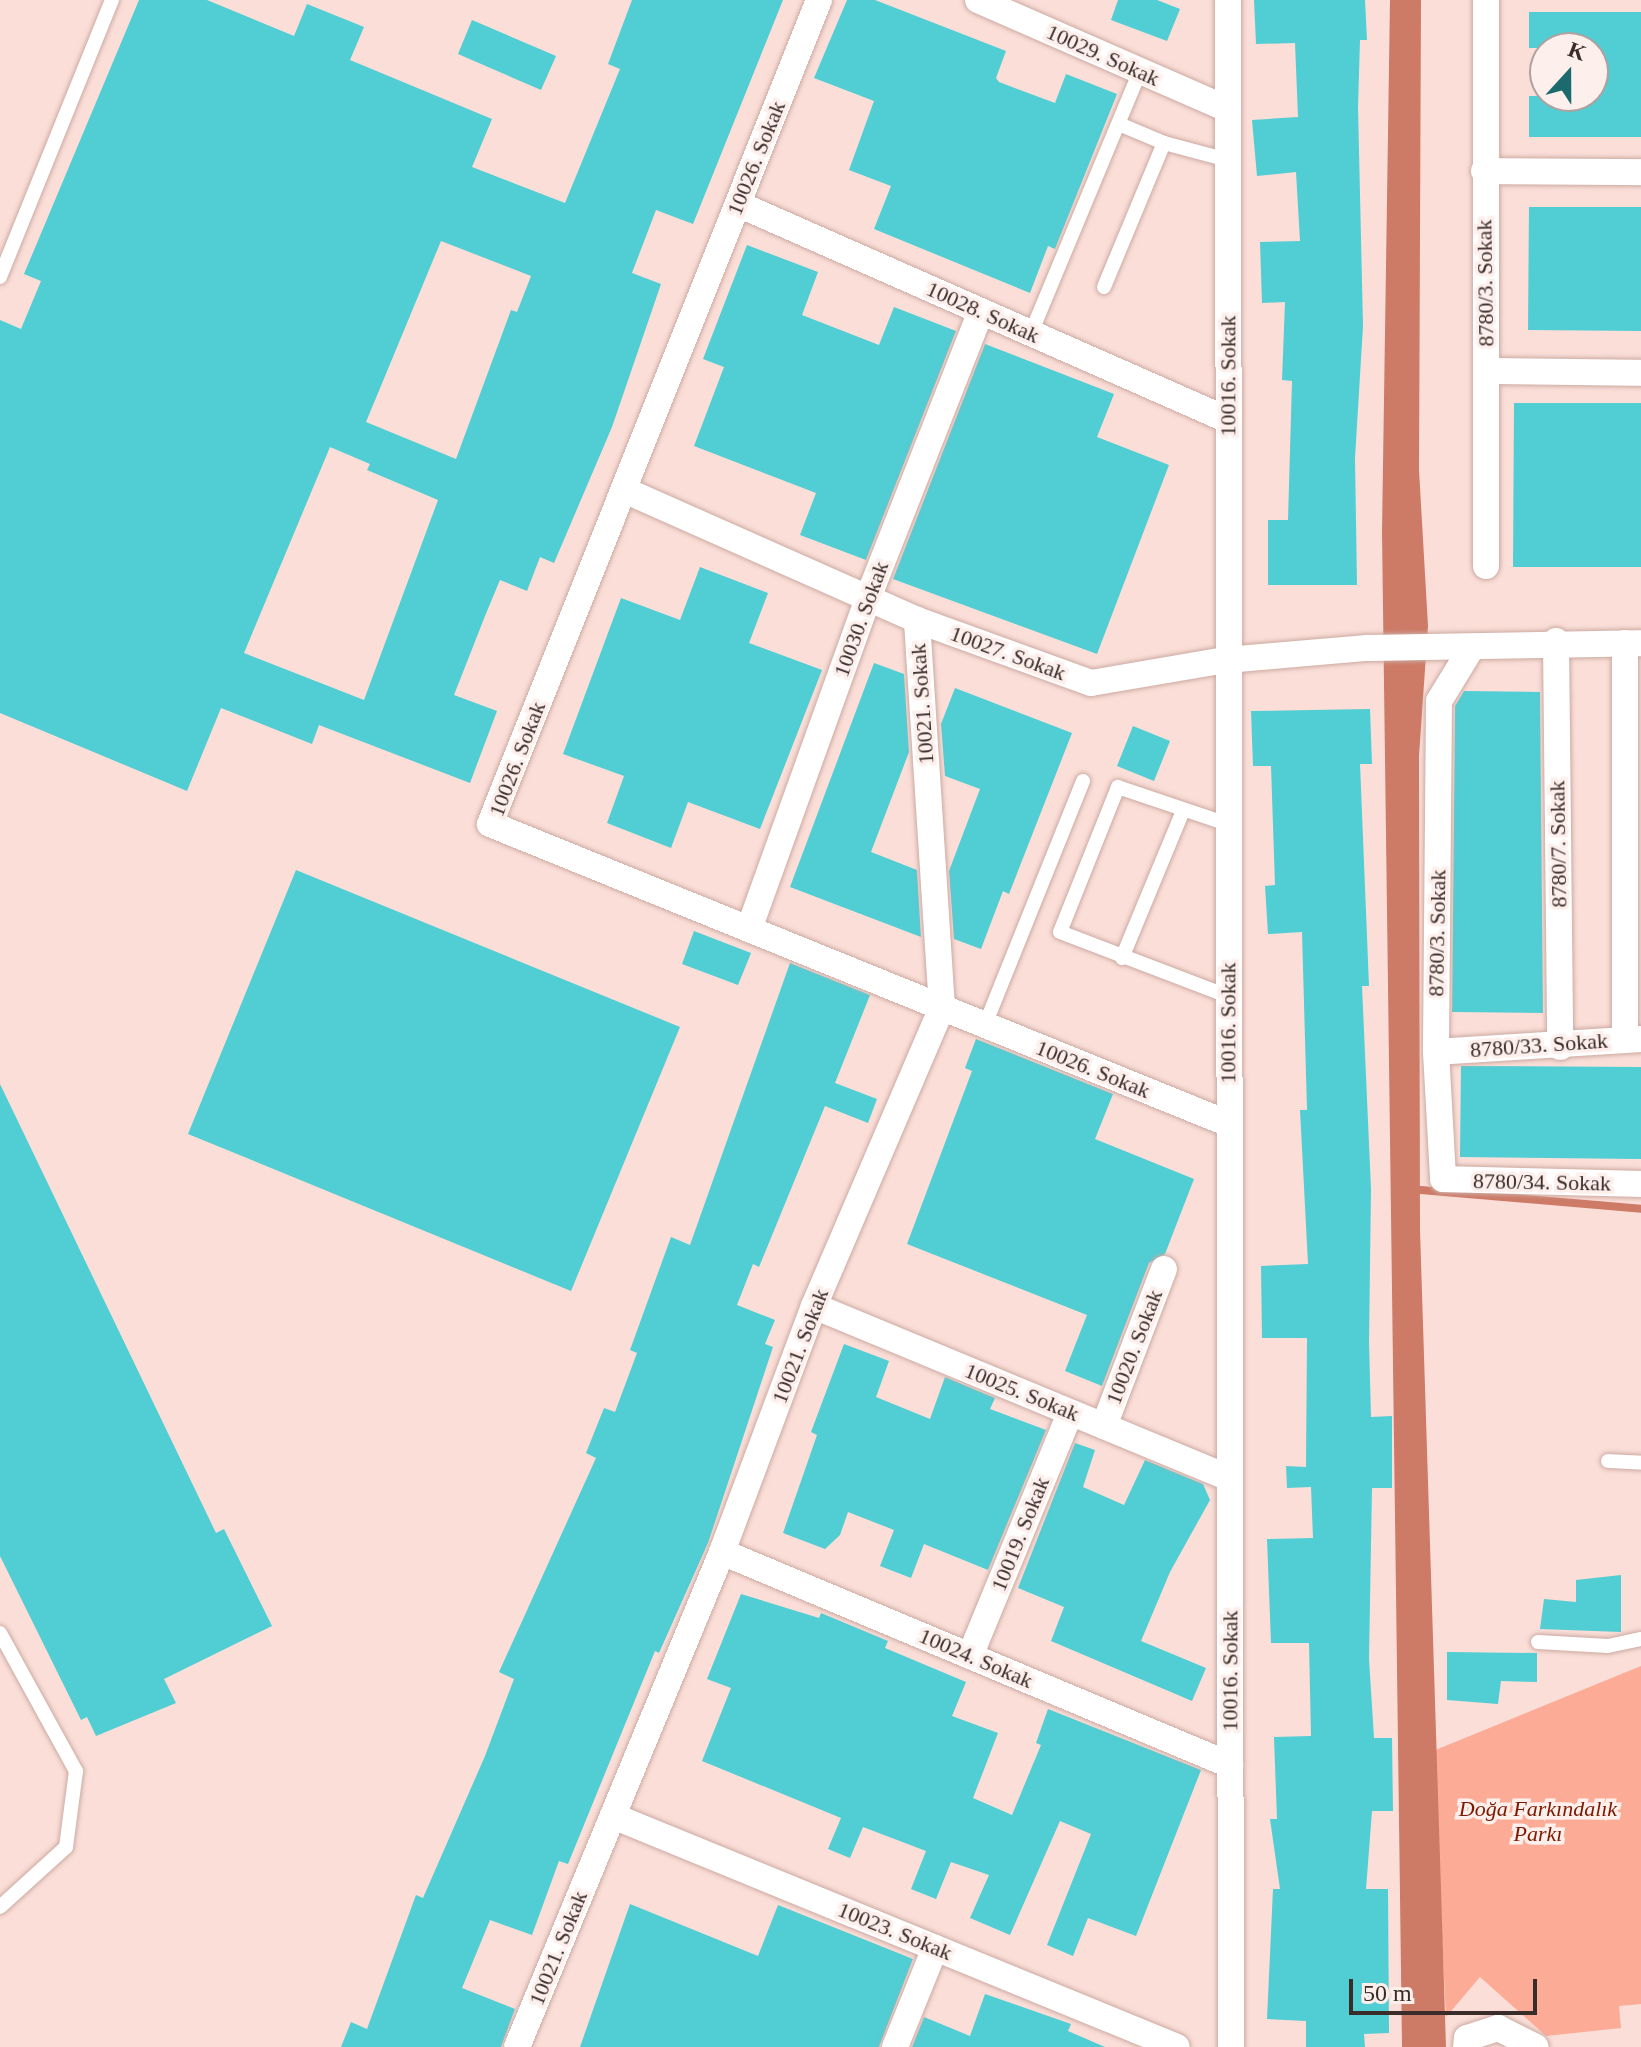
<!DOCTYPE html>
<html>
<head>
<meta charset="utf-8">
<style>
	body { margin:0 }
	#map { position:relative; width:1641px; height:2047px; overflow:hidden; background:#faded7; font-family:"Times New Roman",serif }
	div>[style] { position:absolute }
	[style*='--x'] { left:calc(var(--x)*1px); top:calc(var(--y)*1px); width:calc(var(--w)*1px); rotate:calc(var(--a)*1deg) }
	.green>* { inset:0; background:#fcab96 }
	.water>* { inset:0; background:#cd7a66 }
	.stream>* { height:8px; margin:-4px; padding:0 4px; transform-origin:4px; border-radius:4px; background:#cd7a66 }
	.building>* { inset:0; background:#51cdd4 }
	.roads { filter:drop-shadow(0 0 2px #ccaaa2) drop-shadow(0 0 2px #ccaaa2) }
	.service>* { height:14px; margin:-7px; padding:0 7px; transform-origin:7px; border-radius:7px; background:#fff }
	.minor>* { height:26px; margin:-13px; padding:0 13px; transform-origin:13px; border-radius:13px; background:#fff }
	span { translate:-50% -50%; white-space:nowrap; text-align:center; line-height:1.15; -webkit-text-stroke:7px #fdefeb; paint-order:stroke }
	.street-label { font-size:22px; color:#3a2d29 }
	.park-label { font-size:22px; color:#7d1900; font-style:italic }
	.north { position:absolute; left:1529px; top:32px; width:80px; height:80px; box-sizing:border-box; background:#fdefeb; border:2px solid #afa19d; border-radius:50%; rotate:21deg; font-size:22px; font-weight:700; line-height:32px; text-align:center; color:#3a2d29 }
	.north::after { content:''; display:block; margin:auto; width:28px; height:36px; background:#1d6a6e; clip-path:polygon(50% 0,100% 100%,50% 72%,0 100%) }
	.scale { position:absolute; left:1349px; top:1979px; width:188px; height:36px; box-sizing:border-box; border:4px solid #3a2d29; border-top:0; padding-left:10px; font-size:24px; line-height:28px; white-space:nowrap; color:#3a2d29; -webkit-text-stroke:6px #fdefeb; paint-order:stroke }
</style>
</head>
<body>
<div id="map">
	<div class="green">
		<div style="clip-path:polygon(1641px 1666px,1641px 2004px,1619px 2006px,1621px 2028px,1546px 2036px,1480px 1977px,1446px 2017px,1433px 1751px)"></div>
	</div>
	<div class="water">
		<div style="clip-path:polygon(1390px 0,1421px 0,1419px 470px,1428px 626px,1419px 756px,1420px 1230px,1446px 2047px,1402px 2047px,1382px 532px)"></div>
	</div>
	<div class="stream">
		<div style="--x:1421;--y:1190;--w:221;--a:4.9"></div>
	</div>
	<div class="building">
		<div style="clip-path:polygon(evenodd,139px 0,207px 0,294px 36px,307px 4px,364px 27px,350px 60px,492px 119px,472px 167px,565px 203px,620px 69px,608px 64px,632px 0,783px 0,693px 224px,656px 210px,632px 273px,661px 284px,612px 427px,554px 563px,540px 557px,527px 591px,500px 580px,485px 616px,454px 695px,497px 711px,470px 783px,319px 725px,312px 744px,221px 708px,187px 791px,0 713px,0 320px,21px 329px,41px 281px,24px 274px,139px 0,441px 241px,531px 276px,517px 312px,511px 310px,456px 459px,366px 422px,441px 241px,139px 0,330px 447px,370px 464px,367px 470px,438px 500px,364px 700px,244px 653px,330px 447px)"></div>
		<div style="clip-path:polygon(847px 0,875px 0,1006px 51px,996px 78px,999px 82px,1055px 103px,1066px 74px,1117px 94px,1055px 249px,1048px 246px,1030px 293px,874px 229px,891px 186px,849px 170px,874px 101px,814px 78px)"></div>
		<div style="clip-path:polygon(1118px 0,1157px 0,1180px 9px,1167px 41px,1111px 20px)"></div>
		<div style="clip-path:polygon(1254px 0,1365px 0,1367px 40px,1360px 40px,1358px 107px,1363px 326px,1355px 458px,1357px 585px,1268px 585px,1268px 520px,1288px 520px,1292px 381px,1282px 380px,1285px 302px,1262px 303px,1260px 242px,1300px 241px,1296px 172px,1257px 176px,1252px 120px,1298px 117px,1295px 43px,1256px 44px)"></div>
		<div style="clip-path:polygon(1529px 12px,1641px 12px,1641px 137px,1529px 137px,1529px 96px,1593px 96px,1593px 48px,1529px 48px)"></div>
		<div style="clip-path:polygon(472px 20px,556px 56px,541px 90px,458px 54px)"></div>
		<div style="clip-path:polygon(1529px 207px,1641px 207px,1641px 331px,1528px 330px)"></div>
		<div style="clip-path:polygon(747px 245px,818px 272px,802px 315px,879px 345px,894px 307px,956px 331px,866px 560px,800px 535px,816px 493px,694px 446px,724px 367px,703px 359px)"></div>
		<div style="clip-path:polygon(985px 344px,1114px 394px,1097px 437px,1169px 465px,1097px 654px,893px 579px)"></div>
		<div style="clip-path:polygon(1514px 403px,1641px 403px,1641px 567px,1513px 567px)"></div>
		<div style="clip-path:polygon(700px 567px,768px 593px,749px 643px,822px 670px,760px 829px,688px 802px,671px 848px,607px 823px,624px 776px,563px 754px,621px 598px,680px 620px)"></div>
		<div style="clip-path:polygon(874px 663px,904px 674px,909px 752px,871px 852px,917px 870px,921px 937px,790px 887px)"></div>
		<div style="clip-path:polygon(955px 688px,1072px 733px,1009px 894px,1003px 891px,981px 949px,954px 939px,949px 871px,980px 789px,945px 776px,941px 724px)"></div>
		<div style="clip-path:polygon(1464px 691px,1540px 692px,1543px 1013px,1452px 1012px,1455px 706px)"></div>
		<div style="clip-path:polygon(1370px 709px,1372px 764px,1360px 764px,1369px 986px,1362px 986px,1371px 1189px,1369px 1342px,1371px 1417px,1392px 1416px,1392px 1488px,1372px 1488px,1369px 1659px,1374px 1738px,1392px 1738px,1393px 1811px,1372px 1811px,1366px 1889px,1388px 1889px,1389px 2033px,1364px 2034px,1365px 2047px,1306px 2047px,1306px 2021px,1267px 2019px,1273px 1889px,1280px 1889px,1270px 1819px,1277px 1819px,1274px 1737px,1311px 1736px,1309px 1643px,1271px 1643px,1267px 1539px,1313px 1538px,1311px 1487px,1287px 1488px,1286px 1466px,1306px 1467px,1307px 1338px,1262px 1338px,1261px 1266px,1308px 1264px,1300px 1110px,1307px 1110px,1302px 932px,1268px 934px,1265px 886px,1275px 885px,1271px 766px,1253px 766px,1251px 711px)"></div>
		<div style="clip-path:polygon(1133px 726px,1170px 741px,1154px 781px,1117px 766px)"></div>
		<div style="clip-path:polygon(296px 870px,680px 1027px,571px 1291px,188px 1134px)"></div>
		<div style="clip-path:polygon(694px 931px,751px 953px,738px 985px,682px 964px)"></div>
		<div style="clip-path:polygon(790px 963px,870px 995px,835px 1083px,877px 1099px,868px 1123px,825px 1106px,759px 1267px,753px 1264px,737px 1305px,775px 1320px,765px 1344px,773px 1347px,708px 1543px,659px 1653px,655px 1651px,568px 1864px,559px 1861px,532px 1935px,490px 1920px,462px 1988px,515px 2009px,501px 2047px,341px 2047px,351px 2022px,367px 2029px,416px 1895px,423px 1898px,485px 1756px,514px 1679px,499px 1672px,596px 1458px,586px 1453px,604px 1408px,615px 1412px,637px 1353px,630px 1350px,671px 1237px,690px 1245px)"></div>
		<div style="clip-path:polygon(976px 1039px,1113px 1094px,1095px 1139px,1194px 1179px,1165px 1254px,1149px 1263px,1102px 1386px,1065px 1371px,1087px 1315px,907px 1244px,972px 1071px,965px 1068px)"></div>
		<div style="clip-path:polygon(1461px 1066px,1641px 1067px,1641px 1159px,1460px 1157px)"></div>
		<div style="clip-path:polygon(0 1084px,216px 1533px,224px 1529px,272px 1626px,164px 1679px,176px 1703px,96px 1736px,87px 1717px,81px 1720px,0 1556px)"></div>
		<div style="clip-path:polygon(844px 1344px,889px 1361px,876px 1397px,930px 1419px,945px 1377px,995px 1398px,990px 1409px,1046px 1430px,988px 1570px,924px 1544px,911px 1578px,880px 1566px,894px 1530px,848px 1512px,840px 1535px,825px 1549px,783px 1533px,817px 1435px,811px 1432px)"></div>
		<div style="clip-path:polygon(1075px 1443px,1095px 1450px,1083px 1487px,1124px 1505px,1145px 1460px,1203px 1484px,1210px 1500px,1170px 1572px,1141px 1641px,1206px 1668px,1192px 1701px,1051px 1641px,1064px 1607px,1018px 1588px)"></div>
		<div style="clip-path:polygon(1621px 1575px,1621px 1632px,1540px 1629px,1544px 1599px,1576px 1602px,1576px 1580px)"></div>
		<div style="clip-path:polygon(741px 1594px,819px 1618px,821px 1613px,888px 1641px,885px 1648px,966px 1682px,952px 1716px,998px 1733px,973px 1798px,1012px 1815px,1041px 1745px,1036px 1743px,1048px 1709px,1201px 1770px,1136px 1936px,1088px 1918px,1073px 1956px,1047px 1945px,1091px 1834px,1060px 1821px,1010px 1935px,970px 1918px,989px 1875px,951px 1862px,936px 1899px,911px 1889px,926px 1851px,863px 1827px,850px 1858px,828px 1849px,841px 1818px,702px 1761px,731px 1688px,707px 1679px)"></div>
		<div style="clip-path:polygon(1447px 1652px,1537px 1653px,1537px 1682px,1501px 1681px,1498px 1704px,1447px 1700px)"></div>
		<div style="clip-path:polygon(630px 1904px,758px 1956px,778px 1905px,913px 1959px,879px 2047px,580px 2047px)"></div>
		<div style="clip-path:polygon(985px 1994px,1071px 2024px,1068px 2031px,1105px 2047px,912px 2047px,924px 2017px,970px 2036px)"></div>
	</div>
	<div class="roads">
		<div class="service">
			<div style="--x:1119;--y:124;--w:49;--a:22.9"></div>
			<div style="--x:1164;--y:143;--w:66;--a:14.9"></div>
			<div style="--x:0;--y:277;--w:299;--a:-68"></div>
			<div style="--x:1104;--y:287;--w:156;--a:-67.4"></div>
			<div style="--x:1031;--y:333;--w:284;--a:-67.4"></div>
			<div style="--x:1227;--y:824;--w:115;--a:-161.3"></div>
			<div style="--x:1118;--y:787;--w:156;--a:111.8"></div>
			<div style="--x:1060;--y:932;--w:180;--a:20.9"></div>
			<div style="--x:1122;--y:958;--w:159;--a:-67.5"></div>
			<div style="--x:985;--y:1025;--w:263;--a:-68.1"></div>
			<div style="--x:1608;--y:1461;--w:33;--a:3"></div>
			<div style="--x:0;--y:1633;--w:158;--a:61.2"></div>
			<div style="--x:76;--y:1771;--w:77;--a:97.5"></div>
			<div style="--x:66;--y:1847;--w:89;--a:137.7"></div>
			<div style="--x:1538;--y:1642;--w:70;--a:3.3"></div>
			<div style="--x:1608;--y:1646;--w:34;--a:-12"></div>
		</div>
		<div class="minor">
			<div style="--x:819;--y:0;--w:887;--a:111.77"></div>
			<div style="--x:490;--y:824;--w:798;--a:22.09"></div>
			<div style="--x:978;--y:0;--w:273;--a:23.6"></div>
			<div style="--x:1228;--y:0;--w:2047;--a:89.92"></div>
			<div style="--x:1486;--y:0;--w:566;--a:90"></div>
			<div style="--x:1484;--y:171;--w:157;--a:0.4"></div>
			<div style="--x:738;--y:204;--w:535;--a:23.79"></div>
			<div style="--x:1486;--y:371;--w:155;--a:0.7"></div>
			<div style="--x:624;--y:490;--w:321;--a:23.9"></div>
			<div style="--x:917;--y:620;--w:185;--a:19.9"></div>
			<div style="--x:1091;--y:683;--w:137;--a:-9.7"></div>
			<div style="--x:1226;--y:660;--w:142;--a:-4.9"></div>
			<div style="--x:1367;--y:648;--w:274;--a:-1"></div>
			<div style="--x:1556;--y:641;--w:406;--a:89.4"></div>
			<div style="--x:1625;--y:643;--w:396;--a:90"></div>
			<div style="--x:1472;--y:647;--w:63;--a:121.4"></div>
			<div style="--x:1439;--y:701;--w:351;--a:90.5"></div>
			<div style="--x:1436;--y:1052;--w:127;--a:86.8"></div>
			<div style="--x:1443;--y:1179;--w:198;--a:1.4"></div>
			<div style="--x:749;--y:929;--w:352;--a:-70.2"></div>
			<div style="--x:868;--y:598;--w:308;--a:-68.5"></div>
			<div style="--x:1436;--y:1052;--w:205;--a:-3.6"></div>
			<div style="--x:814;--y:1306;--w:450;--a:22.5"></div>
			<div style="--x:1104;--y:1426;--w:168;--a:-69.1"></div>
			<div style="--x:722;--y:1552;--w:551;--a:22.75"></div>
			<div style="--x:970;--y:1656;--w:263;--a:-67.6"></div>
			<div style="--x:613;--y:1816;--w:609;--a:22.27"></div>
			<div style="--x:517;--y:2047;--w:536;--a:-67.5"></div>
			<div style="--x:722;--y:1552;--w:263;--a:-69.5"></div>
			<div style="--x:814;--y:1306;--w:324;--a:-66.8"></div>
			<div style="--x:942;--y:1008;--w:389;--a:-93.7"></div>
			<div style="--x:895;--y:2047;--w:107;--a:-68"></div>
			<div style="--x:1466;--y:2047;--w:9;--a:-84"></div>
			<div style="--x:1467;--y:2038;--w:33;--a:-18"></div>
			<div style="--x:1498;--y:2028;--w:42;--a:26.6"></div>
		</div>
	</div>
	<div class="street-label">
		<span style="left:1103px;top:55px;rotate:24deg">10029. Sokak</span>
		<span style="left:756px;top:158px;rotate:-68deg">10026. Sokak</span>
		<span style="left:1485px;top:283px;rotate:-91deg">8780/3. Sokak</span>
		<span style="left:983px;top:312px;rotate:24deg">10028. Sokak</span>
		<span style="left:1228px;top:376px;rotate:-90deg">10016. Sokak</span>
		<span style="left:861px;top:619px;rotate:-70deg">10030. Sokak</span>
		<span style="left:1008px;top:653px;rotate:20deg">10027. Sokak</span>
		<span style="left:922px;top:704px;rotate:-94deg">10021. Sokak</span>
		<span style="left:517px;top:759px;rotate:-69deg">10026. Sokak</span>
		<span style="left:1558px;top:844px;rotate:-91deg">8780/7. Sokak</span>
		<span style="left:1437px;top:933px;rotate:-89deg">8780/3. Sokak</span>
		<span style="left:1228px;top:1023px;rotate:-90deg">10016. Sokak</span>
		<span style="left:1539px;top:1045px;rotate:-4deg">8780/33. Sokak</span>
		<span style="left:1093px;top:1069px;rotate:22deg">10026. Sokak</span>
		<span style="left:1542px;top:1182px;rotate:1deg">8780/34. Sokak</span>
		<span style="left:800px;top:1346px;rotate:-69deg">10021. Sokak</span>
		<span style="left:1134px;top:1347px;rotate:-69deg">10020. Sokak</span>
		<span style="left:1022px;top:1392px;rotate:22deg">10025. Sokak</span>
		<span style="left:1020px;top:1534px;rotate:-68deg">10019. Sokak</span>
		<span style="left:976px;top:1658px;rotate:23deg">10024. Sokak</span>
		<span style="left:1230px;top:1671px;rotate:-90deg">10016. Sokak</span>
		<span style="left:895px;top:1931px;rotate:22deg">10023. Sokak</span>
		<span style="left:558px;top:1948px;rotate:-68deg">10021. Sokak</span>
	</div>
	<div class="park-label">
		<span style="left:1538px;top:1821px">Doğa Farkındalık<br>Parkı</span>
	</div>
	<div class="north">K</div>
	<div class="scale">50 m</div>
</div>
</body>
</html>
